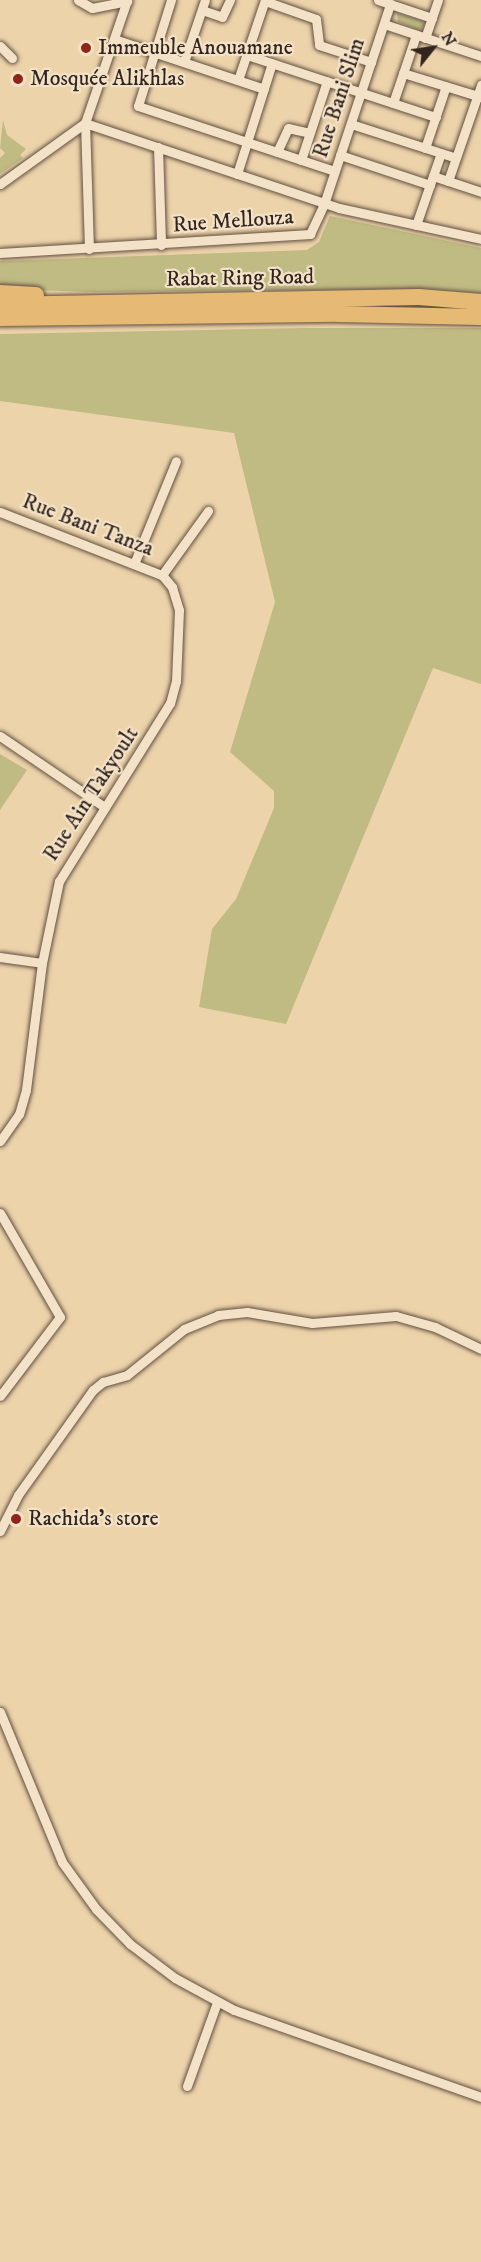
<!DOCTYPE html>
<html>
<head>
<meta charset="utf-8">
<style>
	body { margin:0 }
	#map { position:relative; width:481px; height:2262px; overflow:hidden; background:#edd3aa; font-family:"IM FELL DW Pica",serif }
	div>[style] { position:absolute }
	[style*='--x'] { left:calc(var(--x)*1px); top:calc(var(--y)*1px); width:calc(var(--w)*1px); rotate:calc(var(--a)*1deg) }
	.green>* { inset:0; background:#c0ba83 }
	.roads { filter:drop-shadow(0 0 2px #615041) drop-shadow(0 0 2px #615041) }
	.street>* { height:9px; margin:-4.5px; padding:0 4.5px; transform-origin:4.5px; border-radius:4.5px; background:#f3e2c8 }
	.highway>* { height:16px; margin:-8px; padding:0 8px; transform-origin:8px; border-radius:8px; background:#e6ba75 }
	.dots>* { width:16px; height:16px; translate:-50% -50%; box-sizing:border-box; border:3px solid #f3e2c8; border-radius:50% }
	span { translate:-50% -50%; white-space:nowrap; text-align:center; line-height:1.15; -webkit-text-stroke:4.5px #f3e2c8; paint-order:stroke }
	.poi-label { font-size:22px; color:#32251e }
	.left { translate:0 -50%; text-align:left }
	.street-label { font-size:22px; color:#32251e }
	.north { position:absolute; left:403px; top:18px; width:60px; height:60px; -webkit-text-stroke:4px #f3e2c8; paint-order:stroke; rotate:60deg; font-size:16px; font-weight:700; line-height:24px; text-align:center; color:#32251e }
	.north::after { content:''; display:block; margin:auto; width:21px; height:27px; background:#32251e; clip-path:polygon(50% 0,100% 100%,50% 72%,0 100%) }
</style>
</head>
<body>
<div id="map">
	<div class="green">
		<div style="clip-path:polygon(397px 13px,423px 21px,424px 26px,419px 30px,398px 22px)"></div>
		<div style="clip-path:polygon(3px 120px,7px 135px,26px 149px,20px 155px,23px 158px,0 174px,0 158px,5px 153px,0 148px)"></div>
		<div style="clip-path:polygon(330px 216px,481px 248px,481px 293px,416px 289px,94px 292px,0 289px,0 261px,307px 250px,319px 242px)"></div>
		<div style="clip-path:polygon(304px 328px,481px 328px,481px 684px,433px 668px,286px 1024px,199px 1007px,212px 929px,236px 899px,274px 808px,274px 791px,230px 752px,275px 602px,234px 433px,0 401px,0 334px)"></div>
		<div style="clip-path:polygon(0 754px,27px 770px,0 810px)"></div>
	</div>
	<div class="roads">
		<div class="street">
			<div style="--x:78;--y:0;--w:16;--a:30"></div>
			<div style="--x:92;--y:8;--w:36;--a:-11"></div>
			<div style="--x:171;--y:0;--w:111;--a:107.3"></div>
			<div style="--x:138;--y:106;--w:207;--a:18.3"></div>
			<div style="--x:378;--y:0;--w:57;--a:18.4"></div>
			<div style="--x:265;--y:1;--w:54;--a:19.4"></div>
			<div style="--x:316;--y:19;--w:26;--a:83"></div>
			<div style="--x:319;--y:45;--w:55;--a:18.1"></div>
			<div style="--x:202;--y:10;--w:21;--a:19"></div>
			<div style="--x:222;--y:17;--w:19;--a:-65"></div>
			<div style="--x:384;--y:24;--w:102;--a:18.3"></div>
			<div style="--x:425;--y:38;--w:40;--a:-71.1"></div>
			<div style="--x:114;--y:39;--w:158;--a:18.4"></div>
			<div style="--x:0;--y:46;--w:17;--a:45"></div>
			<div style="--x:247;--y:55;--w:199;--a:18.2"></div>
			<div style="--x:184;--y:62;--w:65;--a:-71.3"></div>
			<div style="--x:403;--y:73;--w:82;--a:17.1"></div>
			<div style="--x:238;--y:80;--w:84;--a:-71.4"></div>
			<div style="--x:393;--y:103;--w:72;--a:-71.3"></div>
			<div style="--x:351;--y:124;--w:110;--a:17.9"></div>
			<div style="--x:158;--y:147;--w:98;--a:88.2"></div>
			<div style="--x:425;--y:148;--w:65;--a:-71.3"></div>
			<div style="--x:277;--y:152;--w:26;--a:-65"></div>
			<div style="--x:288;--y:128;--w:22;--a:13"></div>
			<div style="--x:340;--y:155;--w:95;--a:18.4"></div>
			<div style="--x:301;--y:160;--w:83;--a:-71.8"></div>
			<div style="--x:237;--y:174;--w:116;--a:-72.5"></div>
			<div style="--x:433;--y:176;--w:51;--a:18.4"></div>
			<div style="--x:448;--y:181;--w:102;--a:-71"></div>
			<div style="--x:0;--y:184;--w:105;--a:-35.7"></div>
			<div style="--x:85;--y:123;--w:130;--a:-71.1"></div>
			<div style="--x:416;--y:225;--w:76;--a:-70.9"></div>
			<div style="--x:89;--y:249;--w:126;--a:-91.8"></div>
			<div style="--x:85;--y:123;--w:268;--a:18.5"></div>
			<div style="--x:339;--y:208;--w:145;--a:12.3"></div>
			<div style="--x:0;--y:253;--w:311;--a:-3.5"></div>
			<div style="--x:310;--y:234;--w:33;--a:-65"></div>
			<div style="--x:324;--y:204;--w:211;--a:-71.7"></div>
			<div style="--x:0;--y:512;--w:174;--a:21.3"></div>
			<div style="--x:162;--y:575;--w:16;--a:50"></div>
			<div style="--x:172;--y:587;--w:24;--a:73"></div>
			<div style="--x:179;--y:610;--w:71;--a:92.4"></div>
			<div style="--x:176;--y:681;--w:23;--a:105"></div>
			<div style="--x:170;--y:703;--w:210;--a:121.9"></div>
			<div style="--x:59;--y:881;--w:84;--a:101.7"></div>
			<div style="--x:42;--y:963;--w:128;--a:97.2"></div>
			<div style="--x:26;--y:1090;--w:25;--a:106"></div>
			<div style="--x:19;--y:1114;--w:33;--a:125"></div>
			<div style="--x:134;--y:564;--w:111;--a:-67.8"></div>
			<div style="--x:162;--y:575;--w:79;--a:-54.3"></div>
			<div style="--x:0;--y:736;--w:125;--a:34.2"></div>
			<div style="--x:0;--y:957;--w:42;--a:8.1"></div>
			<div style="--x:0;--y:1213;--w:120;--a:60"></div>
			<div style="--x:60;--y:1317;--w:99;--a:127.2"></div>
			<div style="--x:0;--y:1531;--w:40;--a:-63.4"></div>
			<div style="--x:18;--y:1495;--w:129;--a:-54.5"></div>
			<div style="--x:93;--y:1390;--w:13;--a:-39"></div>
			<div style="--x:103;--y:1382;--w:25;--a:-16"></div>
			<div style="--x:127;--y:1375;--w:73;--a:-38.9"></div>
			<div style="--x:184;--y:1329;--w:37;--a:-22"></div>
			<div style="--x:218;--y:1315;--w:29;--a:-6"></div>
			<div style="--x:247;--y:1312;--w:66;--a:9.6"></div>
			<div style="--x:312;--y:1323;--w:84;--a:-4.8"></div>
			<div style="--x:396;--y:1316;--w:41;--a:15.8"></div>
			<div style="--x:435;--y:1327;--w:51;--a:25.6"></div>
			<div style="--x:0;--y:1712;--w:162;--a:67.5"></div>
			<div style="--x:62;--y:1862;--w:58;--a:54.1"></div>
			<div style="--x:96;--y:1909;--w:49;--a:45.8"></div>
			<div style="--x:130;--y:1944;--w:56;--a:37.1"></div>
			<div style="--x:175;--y:1978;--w:67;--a:28.5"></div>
			<div style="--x:234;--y:2010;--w:262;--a:19.4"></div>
			<div style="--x:187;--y:2086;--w:89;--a:-70.3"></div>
		</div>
		<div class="highway">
			<div style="--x:0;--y:293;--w:36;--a:3"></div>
			<div style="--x:0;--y:305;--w:419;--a:-1.1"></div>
			<div style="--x:419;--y:297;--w:62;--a:4.6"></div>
			<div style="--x:0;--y:318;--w:339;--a:-0.7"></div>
			<div style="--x:339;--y:314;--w:142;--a:1.2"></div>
		</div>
	</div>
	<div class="dots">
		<div style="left:86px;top:48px;background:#8f2418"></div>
		<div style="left:18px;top:79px;background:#8f2418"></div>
		<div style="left:16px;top:1519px;background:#8f2418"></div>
	</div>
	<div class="poi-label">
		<span class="left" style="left:98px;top:48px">Immeuble Anouamane</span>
		<span class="left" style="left:30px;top:79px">Mosquée Alikhlas</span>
		<span class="left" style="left:28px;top:1519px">Rachida's store</span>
	</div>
	<div class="street-label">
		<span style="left:339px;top:98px;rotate:-72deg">Rue Bani Slim</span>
		<span style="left:233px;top:221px;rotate:-4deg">Rue Mellouza</span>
		<span style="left:240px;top:278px;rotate:-1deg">Rabat Ring Road</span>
		<span style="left:88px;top:525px;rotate:21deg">Rue Bani Tanza</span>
		<span style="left:91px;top:794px;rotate:-57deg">Rue Ain Takyoult</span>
	</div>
	<div class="north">N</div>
</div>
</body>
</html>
